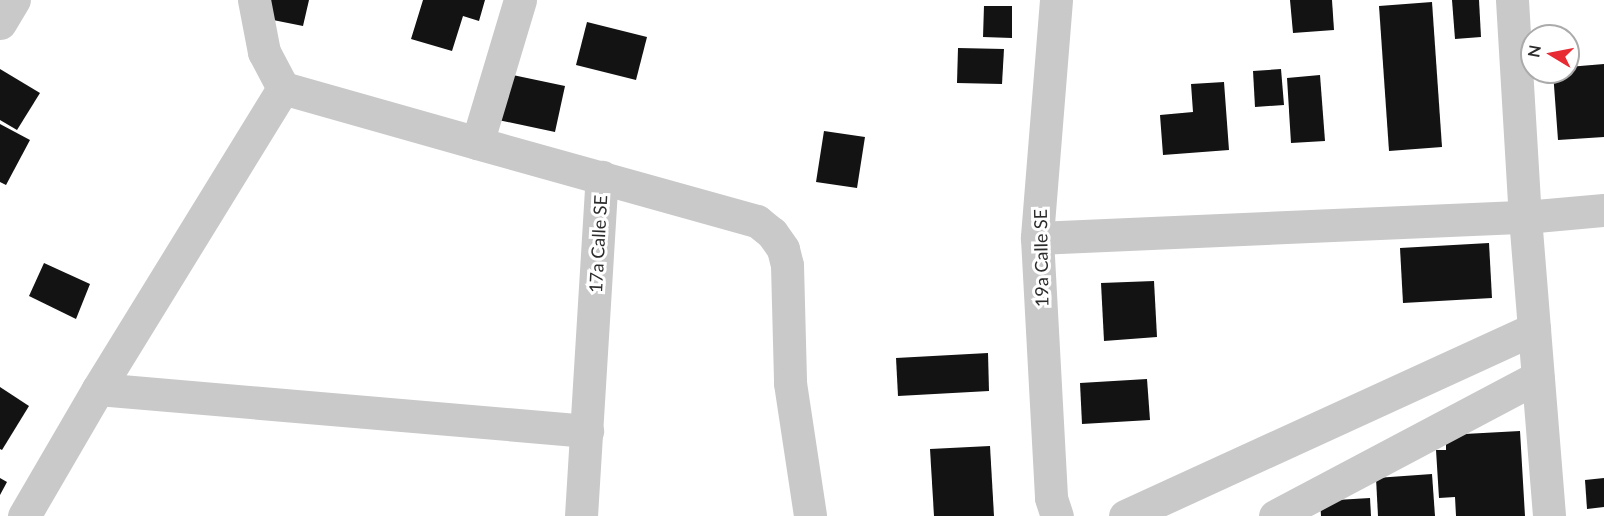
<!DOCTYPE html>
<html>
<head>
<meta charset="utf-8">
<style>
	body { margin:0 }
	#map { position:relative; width:1604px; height:516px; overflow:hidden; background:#fff; font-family:Lato,sans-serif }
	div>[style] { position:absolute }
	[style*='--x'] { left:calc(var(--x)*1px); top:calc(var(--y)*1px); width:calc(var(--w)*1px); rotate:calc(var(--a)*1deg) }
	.building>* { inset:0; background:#131313 }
	.minor>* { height:33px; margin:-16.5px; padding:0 16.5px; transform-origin:16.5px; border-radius:16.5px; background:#c9c9c9 }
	span { translate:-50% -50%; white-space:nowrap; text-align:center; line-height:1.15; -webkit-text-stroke:6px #fff; paint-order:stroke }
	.street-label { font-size:18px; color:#2c2c2c }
	.north { position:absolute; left:1520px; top:24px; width:60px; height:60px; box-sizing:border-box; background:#fff; border:2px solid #ababab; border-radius:50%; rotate:280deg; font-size:16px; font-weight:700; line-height:24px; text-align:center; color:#2c2c2c }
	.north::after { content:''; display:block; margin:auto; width:21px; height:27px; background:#e82a32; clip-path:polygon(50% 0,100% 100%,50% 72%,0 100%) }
</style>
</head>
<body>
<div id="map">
	<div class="building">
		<div style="clip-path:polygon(267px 0,309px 0,303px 26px,263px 18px)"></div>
		<div style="clip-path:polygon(423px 0,485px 0,479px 21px,463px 16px,452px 51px,411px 39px)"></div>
		<div style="clip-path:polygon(1290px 0,1332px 0,1334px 30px,1293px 33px)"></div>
		<div style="clip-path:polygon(1452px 0,1479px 0,1481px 37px,1455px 39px)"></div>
		<div style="clip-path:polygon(1432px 2px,1442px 147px,1389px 151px,1379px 6px)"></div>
		<div style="clip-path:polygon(984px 6px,1012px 6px,1012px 38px,983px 37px)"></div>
		<div style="clip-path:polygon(587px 22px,647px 37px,636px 80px,576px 65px)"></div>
		<div style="clip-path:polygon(958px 48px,1004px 49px,1002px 84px,957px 83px)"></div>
		<div style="clip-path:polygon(1604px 64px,1604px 137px,1558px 140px,1553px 72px,1568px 72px,1568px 67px)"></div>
		<div style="clip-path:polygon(0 69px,40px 93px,17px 130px,0 120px)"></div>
		<div style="clip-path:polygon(1281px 69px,1284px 105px,1255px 107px,1253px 71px)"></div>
		<div style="clip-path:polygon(508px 74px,565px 86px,555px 132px,498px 120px)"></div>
		<div style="clip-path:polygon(1320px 75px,1325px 141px,1291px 143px,1287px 78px)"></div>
		<div style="clip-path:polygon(1224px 82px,1229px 150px,1163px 155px,1160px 115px,1193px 112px,1191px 84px)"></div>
		<div style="clip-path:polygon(0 124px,30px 140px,6px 185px,0 182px)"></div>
		<div style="clip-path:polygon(824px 131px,865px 137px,857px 188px,816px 182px)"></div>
		<div style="clip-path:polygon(1489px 243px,1492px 298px,1403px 303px,1400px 248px)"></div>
		<div style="clip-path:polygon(44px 263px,90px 284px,76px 319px,29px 296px)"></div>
		<div style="clip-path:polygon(1154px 281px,1157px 337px,1104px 341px,1101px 283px)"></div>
		<div style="clip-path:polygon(988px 353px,989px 391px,898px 396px,896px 358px)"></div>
		<div style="clip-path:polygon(1147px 379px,1150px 420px,1082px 424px,1080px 383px)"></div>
		<div style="clip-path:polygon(0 387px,29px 406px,2px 450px,0 449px)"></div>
		<div style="clip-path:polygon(1520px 431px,1525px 516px,1456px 516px,1455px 497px,1439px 498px,1436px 450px,1446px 450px,1446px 435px)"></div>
		<div style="clip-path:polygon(990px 446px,994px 516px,934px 516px,930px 449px)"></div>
		<div style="clip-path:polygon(1432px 474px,1435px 516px,1378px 516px,1376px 478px)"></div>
		<div style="clip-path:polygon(0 478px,7px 482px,0 495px)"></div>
		<div style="clip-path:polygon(1604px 478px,1604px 507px,1587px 509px,1585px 480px)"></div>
		<div style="clip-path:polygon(1370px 498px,1371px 516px,1321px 516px,1320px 501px)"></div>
	</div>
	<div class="minor">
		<div style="--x:254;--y:0;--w:53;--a:79.1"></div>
		<div style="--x:264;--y:52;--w:41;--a:62.2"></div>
		<div style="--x:520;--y:0;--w:149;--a:106.7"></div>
		<div style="--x:477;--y:143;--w:291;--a:15.6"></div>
		<div style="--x:757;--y:221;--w:19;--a:39"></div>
		<div style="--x:772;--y:233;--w:19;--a:55"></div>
		<div style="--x:783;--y:249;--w:16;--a:76"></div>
		<div style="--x:787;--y:265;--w:118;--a:88.5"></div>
		<div style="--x:790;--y:383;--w:134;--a:81.4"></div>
		<div style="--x:1056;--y:0;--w:239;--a:94.6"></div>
		<div style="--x:1037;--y:238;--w:260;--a:86.9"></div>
		<div style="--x:1051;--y:498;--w:19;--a:72"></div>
		<div style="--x:1512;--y:0;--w:217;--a:86.6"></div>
		<div style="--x:1525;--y:217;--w:300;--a:85.4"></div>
		<div style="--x:0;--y:23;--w:27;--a:-59"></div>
		<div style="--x:1037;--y:238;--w:488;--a:-2.5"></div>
		<div style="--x:1525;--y:217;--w:79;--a:-5.1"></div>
		<div style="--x:98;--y:389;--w:491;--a:4.9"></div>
		<div style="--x:24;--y:516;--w:147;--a:-59.8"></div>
		<div style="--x:98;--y:389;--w:353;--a:-58.4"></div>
		<div style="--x:283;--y:88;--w:202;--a:15.8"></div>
		<div style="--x:581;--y:516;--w:340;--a:-86.5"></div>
		<div style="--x:1125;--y:516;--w:450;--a:-24.6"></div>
		<div style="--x:1275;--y:516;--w:297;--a:-27.9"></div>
	</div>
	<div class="street-label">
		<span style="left:598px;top:244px;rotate:-87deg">17a Calle SE</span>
		<span style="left:1041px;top:258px;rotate:-91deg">19a Calle SE</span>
	</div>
	<div class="north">N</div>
</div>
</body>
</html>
